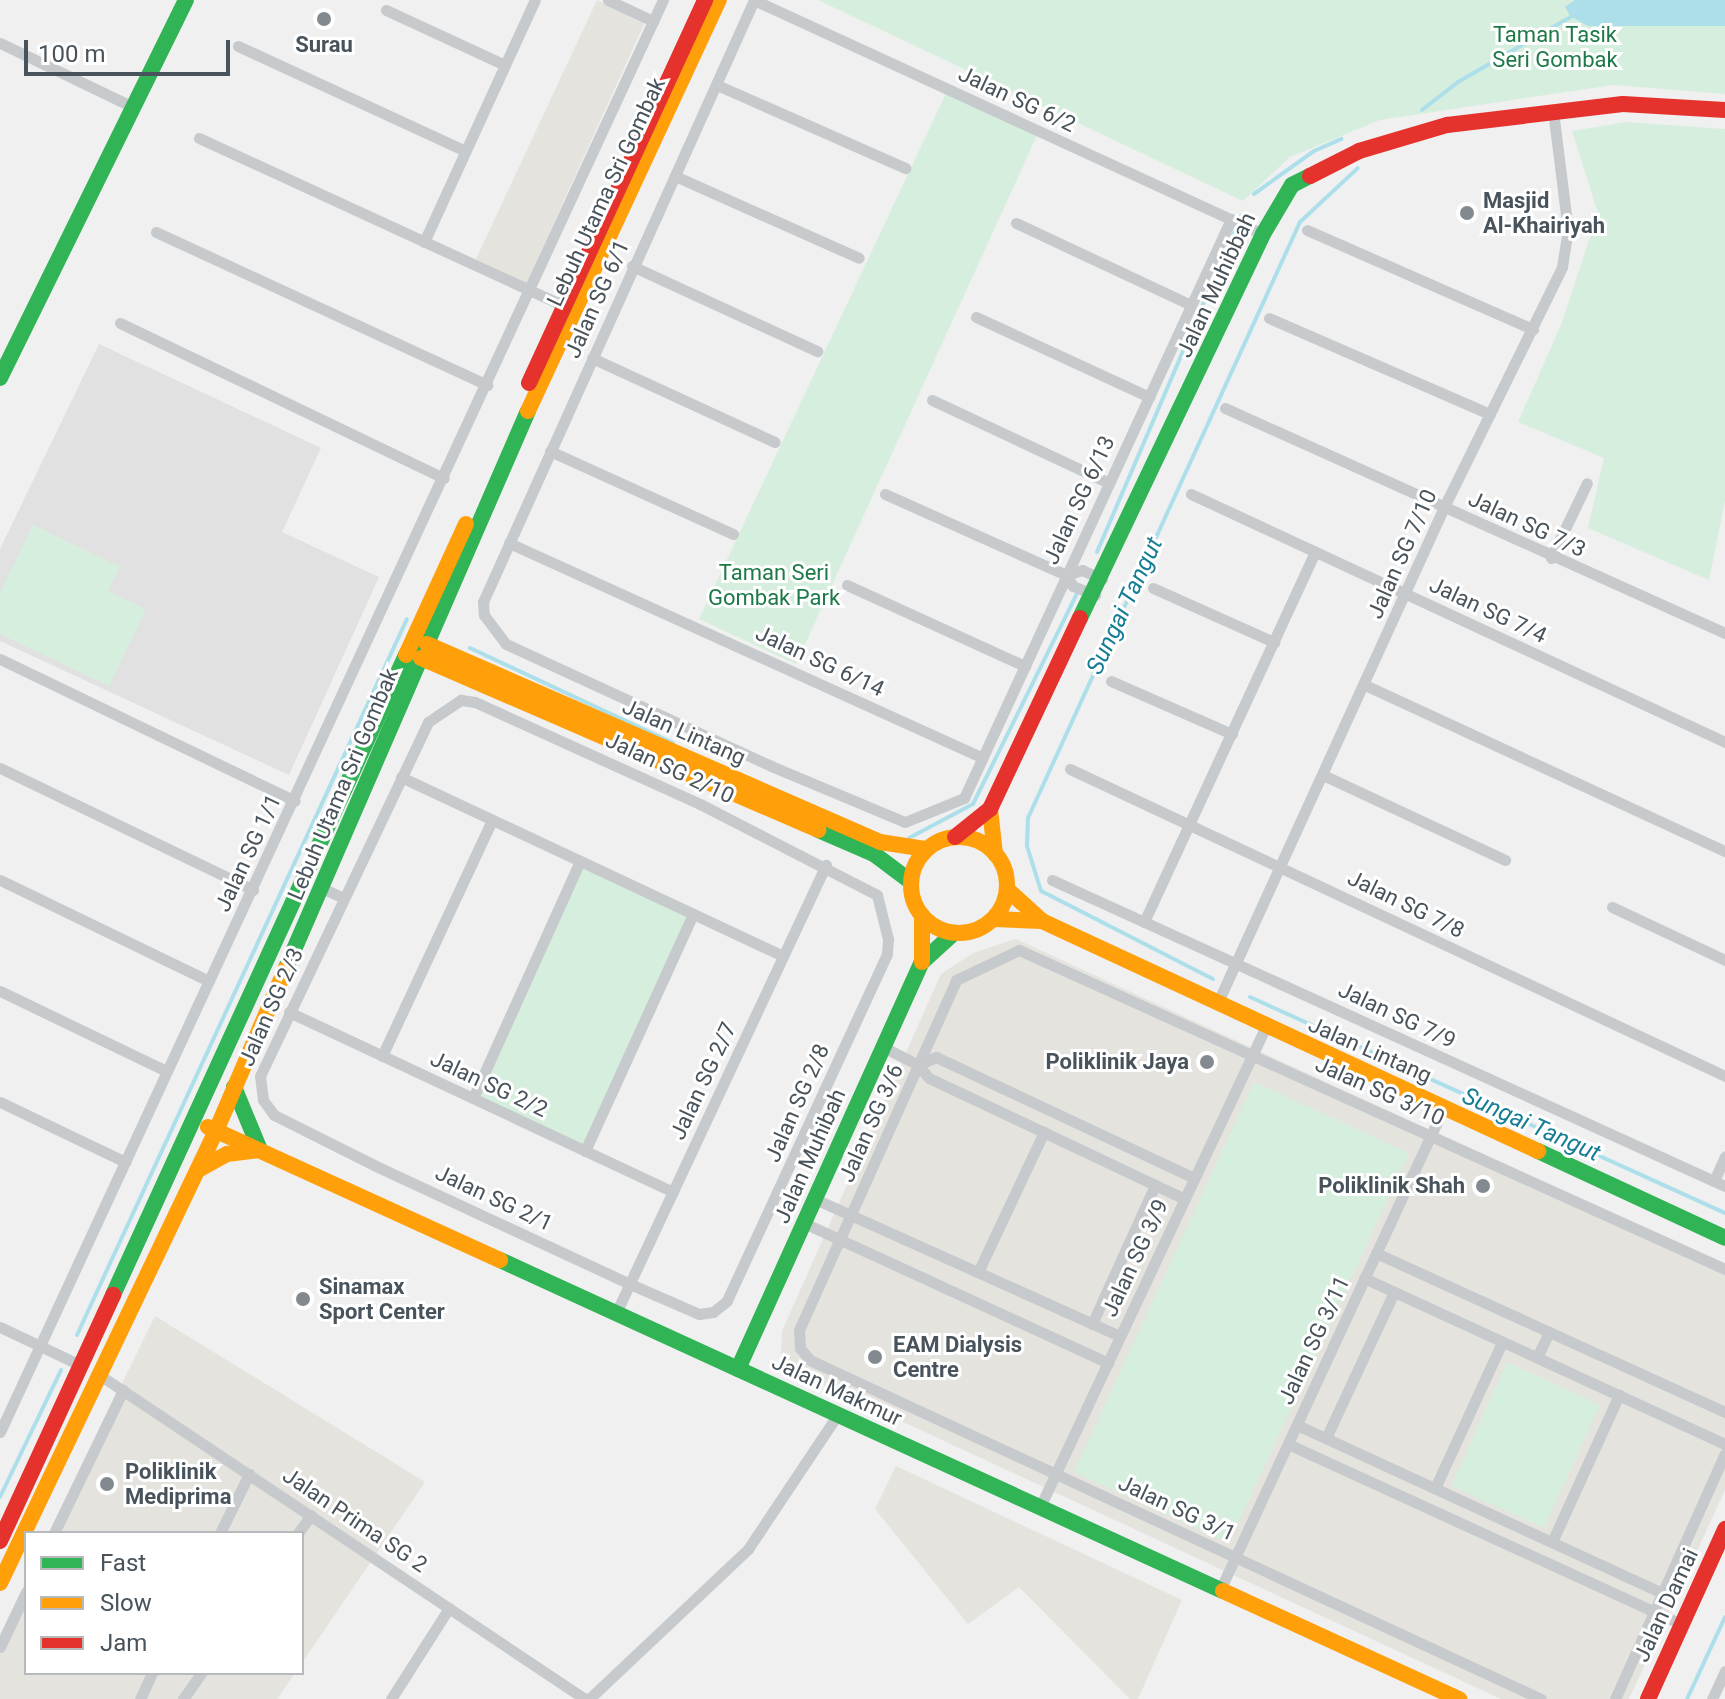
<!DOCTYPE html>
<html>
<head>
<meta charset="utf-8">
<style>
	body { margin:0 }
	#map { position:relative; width:1725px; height:1699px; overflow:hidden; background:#f0f0f0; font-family:Roboto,sans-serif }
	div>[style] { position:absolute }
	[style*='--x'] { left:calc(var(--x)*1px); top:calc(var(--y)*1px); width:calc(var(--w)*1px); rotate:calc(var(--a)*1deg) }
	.commercial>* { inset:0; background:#e5e3de }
	.education>* { inset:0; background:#e2e1e1 }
	.green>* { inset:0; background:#d6eede }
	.water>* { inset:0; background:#addfea }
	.stream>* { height:4px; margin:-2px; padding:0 2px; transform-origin:2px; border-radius:2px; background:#addfea }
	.street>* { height:11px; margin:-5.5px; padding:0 5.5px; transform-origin:5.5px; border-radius:5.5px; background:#c7cacc }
	.fast>* { height:16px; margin:-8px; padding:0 8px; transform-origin:8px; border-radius:8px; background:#30b455 }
	.slow>* { height:16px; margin:-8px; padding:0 8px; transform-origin:8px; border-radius:8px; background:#ff9f0a }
	.slow>.ring { margin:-8px; padding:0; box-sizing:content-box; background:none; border:16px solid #ff9f0a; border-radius:50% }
	.jam>* { height:16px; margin:-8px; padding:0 8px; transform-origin:8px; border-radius:8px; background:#e5322d }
	.dots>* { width:22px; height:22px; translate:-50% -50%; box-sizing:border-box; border:4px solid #fff; border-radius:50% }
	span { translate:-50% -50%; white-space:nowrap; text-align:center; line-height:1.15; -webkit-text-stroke:6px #fff; paint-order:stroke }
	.park-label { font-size:22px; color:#1d7947 }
	.poi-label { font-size:22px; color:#48535b; font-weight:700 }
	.left { translate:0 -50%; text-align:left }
	.right { translate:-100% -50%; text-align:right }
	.street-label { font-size:22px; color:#48535b }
	.water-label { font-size:24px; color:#157d94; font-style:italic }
	.legend { position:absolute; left:24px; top:1531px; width:280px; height:144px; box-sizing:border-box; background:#fff; border:2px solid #b6babd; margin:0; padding:10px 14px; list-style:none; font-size:24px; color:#48535b }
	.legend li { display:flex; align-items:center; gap:16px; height:40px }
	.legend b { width:40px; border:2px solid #b6babd }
	.scale { position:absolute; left:24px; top:40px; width:206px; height:36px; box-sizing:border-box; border:4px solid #48535b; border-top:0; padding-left:10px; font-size:24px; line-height:28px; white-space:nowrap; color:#48535b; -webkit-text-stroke:6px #fff; paint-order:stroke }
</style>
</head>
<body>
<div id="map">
	<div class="commercial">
		<div style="clip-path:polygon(597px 0,645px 22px,526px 284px,476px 259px)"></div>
		<div style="clip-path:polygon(1016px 939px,1725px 1266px,1725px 1490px,1629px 1699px,1501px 1699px,804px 1376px,781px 1353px,782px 1331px,941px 974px,973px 953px)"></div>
		<div style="clip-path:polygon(155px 1316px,425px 1482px,302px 1663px,302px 1533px,49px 1533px)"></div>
		<div style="clip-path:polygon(896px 1466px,1182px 1600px,1138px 1699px,1130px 1699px,1019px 1587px,968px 1624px,875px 1509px)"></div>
		<div style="clip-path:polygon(26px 1581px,26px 1673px,295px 1673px,277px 1699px,0 1699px,0 1634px)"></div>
	</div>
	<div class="education">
		<div style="clip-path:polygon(99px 344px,321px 448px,282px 532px,379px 577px,289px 775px,0 641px,0 549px)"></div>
	</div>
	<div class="green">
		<div style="clip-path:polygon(818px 0,1725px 0,1725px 94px,1613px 85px,1380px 120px,1290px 157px,1243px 201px)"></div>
		<div style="clip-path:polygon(948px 89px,1039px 131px,796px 664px,699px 619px)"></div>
		<div style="clip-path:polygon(1626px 122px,1725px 129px,1725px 501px,1709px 580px,1588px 528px,1604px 458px,1518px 422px,1561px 325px,1598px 213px,1572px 131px)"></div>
		<div style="clip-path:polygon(33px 525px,120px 567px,108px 591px,146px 609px,109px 686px,0 634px,0 593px)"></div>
		<div style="clip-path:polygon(580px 861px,693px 914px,585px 1151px,473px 1098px)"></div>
		<div style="clip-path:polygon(1254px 1082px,1409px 1153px,1229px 1543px,1074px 1472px)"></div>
		<div style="clip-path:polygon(1507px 1362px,1600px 1405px,1544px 1528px,1451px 1486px)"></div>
	</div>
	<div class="water">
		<div style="clip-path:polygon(1575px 0,1725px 0,1725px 26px,1588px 26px,1570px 16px,1565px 7px)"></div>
	</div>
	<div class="stream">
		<div style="--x:1422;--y:110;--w:46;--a:-37.9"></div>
		<div style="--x:1458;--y:82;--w:134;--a:-30"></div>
		<div style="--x:1254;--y:194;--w:74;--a:-35.6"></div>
		<div style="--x:1314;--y:151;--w:30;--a:-24"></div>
		<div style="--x:1097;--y:552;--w:366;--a:-66.8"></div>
		<div style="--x:470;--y:648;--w:224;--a:25.1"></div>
		<div style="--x:909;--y:838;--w:72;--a:-28"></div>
		<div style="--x:973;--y:804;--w:234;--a:-63.7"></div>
		<div style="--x:1213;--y:979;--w:193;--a:-152.9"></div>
		<div style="--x:1041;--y:891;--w:47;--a:-107.3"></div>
		<div style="--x:1027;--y:846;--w:28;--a:-88"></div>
		<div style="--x:1028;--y:818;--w:655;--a:-65.47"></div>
		<div style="--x:1300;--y:222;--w:79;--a:-43"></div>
		<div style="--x:1250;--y:997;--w:522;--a:24.45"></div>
		<div style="--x:77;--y:1335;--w:788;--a:-65.26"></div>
		<div style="--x:0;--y:1497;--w:141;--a:-64.3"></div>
		<div style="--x:1687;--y:1699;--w:90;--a:-65.1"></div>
	</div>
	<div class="street">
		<div style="--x:608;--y:0;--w:50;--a:25"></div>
		<div style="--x:754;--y:0;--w:660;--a:114.24"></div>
		<div style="--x:483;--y:602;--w:13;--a:86"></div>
		<div style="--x:484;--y:615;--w:36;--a:53"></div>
		<div style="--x:506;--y:644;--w:292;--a:24.7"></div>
		<div style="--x:771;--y:766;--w:145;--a:22.7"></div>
		<div style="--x:905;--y:822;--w:64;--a:-22.1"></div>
		<div style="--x:964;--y:798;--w:638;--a:-65.24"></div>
		<div style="--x:754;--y:0;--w:560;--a:24.69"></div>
		<div style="--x:386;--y:10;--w:131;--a:24.8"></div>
		<div style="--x:0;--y:43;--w:148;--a:25.7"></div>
		<div style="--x:238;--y:46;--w:250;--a:24.8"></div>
		<div style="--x:717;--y:85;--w:206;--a:23.8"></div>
		<div style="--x:199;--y:138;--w:407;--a:24.7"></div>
		<div style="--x:675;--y:176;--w:201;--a:24"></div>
		<div style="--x:1016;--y:223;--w:193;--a:25.1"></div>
		<div style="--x:1307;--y:230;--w:247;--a:23.7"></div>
		<div style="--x:156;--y:232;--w:365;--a:24.8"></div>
		<div style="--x:424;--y:242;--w:266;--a:-65.4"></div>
		<div style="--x:632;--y:266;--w:204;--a:24.7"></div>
		<div style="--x:976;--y:317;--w:191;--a:24.8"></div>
		<div style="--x:1269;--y:318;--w:241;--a:23.5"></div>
		<div style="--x:120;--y:323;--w:359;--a:25.6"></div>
		<div style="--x:592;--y:358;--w:201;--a:24.7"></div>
		<div style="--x:932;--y:400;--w:195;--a:25.1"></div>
		<div style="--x:1225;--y:408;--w:548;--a:24.23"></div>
		<div style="--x:550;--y:451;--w:201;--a:24.4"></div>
		<div style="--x:885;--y:494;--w:198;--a:24.1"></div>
		<div style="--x:1066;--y:575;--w:13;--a:58"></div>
		<div style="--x:1073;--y:586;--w:24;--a:22"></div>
		<div style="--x:1191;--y:494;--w:589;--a:24.91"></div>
		<div style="--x:509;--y:543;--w:520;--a:24.4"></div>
		<div style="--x:1551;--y:558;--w:83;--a:-64.4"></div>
		<div style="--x:1066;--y:575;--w:17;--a:-17"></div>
		<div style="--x:1082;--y:570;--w:22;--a:24"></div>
		<div style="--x:847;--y:585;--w:196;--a:24.5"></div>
		<div style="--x:1153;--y:588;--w:133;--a:24.1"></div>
		<div style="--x:0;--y:659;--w:327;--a:25.7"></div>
		<div style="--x:1111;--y:681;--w:132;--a:23.7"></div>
		<div style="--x:1365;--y:685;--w:396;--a:24.8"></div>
		<div style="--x:461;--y:700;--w:14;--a:8"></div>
		<div style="--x:475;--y:702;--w:247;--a:24.4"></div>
		<div style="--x:700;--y:804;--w:199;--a:27.2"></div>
		<div style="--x:877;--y:895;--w:45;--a:76"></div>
		<div style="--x:888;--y:939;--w:15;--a:94"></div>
		<div style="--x:887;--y:954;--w:382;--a:114.8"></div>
		<div style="--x:727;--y:1301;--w:18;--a:142"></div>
		<div style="--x:713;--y:1312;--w:14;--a:172"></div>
		<div style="--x:699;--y:1314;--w:75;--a:-156.5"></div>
		<div style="--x:630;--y:1284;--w:282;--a:-155.1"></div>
		<div style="--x:374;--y:1165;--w:112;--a:-153.4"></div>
		<div style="--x:274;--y:1115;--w:19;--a:-126"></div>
		<div style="--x:263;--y:1100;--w:24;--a:-97"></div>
		<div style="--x:260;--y:1076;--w:392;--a:-64.6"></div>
		<div style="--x:428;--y:722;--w:40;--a:-34"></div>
		<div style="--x:0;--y:768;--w:281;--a:25.7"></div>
		<div style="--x:1070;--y:769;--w:723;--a:25.11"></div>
		<div style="--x:1323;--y:775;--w:201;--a:25"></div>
		<div style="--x:401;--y:777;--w:422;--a:25.1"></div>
		<div style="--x:0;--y:880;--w:232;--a:25.8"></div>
		<div style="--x:1052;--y:880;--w:739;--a:24.45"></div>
		<div style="--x:322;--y:888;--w:23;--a:25"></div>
		<div style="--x:1612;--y:907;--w:125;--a:25.1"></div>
		<div style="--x:1144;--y:922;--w:408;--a:-65.2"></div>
		<div style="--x:0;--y:991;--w:184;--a:25.7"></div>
		<div style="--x:1217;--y:1004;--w:546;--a:-65.45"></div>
		<div style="--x:1444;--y:507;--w:267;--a:-63.8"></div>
		<div style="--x:1562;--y:267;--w:36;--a:-81"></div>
		<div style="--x:1568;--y:231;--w:122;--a:-97.1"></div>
		<div style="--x:289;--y:1012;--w:424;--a:25.1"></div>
		<div style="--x:883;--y:1047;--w:39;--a:27"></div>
		<div style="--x:918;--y:1065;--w:17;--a:50"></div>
		<div style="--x:929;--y:1078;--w:283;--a:25.3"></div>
		<div style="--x:382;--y:1056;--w:260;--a:-65"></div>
		<div style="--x:918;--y:1065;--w:20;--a:-24"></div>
		<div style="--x:936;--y:1057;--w:285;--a:25.1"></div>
		<div style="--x:473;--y:1098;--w:260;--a:-65.7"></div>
		<div style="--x:0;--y:1102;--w:139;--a:25.6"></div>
		<div style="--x:585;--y:1151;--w:260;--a:-65.5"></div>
		<div style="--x:1714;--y:1181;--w:27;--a:-66"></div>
		<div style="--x:815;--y:1199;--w:334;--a:24.2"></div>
		<div style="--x:804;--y:1223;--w:335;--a:24.7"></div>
		<div style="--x:1376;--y:1253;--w:384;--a:24.5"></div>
		<div style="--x:978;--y:1272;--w:155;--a:-64.8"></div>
		<div style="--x:1364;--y:1278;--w:397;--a:24.7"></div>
		<div style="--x:616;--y:1313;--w:495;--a:-64.9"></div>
		<div style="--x:1092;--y:1324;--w:153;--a:-65.6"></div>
		<div style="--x:0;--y:1327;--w:91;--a:25.4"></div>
		<div style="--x:1537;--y:1357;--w:28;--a:-64"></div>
		<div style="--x:101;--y:1376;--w:582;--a:33.72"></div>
		<div style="--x:1297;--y:1425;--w:402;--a:24.7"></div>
		<div style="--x:0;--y:1432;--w:1578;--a:-65.16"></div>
		<div style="--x:1326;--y:1438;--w:161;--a:-65"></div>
		<div style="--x:1288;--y:1444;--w:433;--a:24.6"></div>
		<div style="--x:1435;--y:1488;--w:161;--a:-65.3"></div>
		<div style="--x:1040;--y:1507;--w:531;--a:-64.83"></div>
		<div style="--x:54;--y:1533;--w:159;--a:-64.2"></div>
		<div style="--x:220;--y:1533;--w:66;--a:-63.8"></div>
		<div style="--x:298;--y:1533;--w:22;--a:-54"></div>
		<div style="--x:1552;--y:1542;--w:162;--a:-65.5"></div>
		<div style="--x:1220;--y:1590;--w:532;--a:-65.12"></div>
		<div style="--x:0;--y:1647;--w:61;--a:-64.7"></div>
		<div style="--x:140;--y:1699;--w:29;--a:-65"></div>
		<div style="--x:183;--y:1699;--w:32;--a:-55"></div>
		<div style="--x:391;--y:1699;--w:108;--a:-57.5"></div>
		<div style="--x:589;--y:1699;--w:219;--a:-43.3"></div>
		<div style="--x:748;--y:1549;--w:162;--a:-56.3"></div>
		<div style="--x:1541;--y:1699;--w:806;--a:-155.12"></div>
		<div style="--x:810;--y:1360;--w:16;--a:-130"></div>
		<div style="--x:800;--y:1348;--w:18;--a:-93"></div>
		<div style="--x:799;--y:1330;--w:384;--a:-65.8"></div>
		<div style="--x:956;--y:980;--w:70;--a:-25.5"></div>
		<div style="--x:1019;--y:950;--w:775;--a:24.32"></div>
		<div style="--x:1615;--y:1699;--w:269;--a:-65.9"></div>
		<div style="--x:1712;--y:1699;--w:31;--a:-65"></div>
	</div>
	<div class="fast">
		<div style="--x:0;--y:378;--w:421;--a:-63.8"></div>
		<div style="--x:1080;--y:618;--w:425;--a:-64.5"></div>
		<div style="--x:1263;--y:234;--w:57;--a:-59.4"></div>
		<div style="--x:1292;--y:185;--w:20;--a:-27"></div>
		<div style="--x:818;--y:830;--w:61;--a:23.2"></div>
		<div style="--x:874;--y:854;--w:45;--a:36.9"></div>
		<div style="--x:286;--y:968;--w:607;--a:-66.52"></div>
		<div style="--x:234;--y:1087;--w:68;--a:67.6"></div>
		<div style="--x:1538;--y:1151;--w:206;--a:24.9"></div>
		<div style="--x:500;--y:1260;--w:795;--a:24.6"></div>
		<div style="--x:113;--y:1295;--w:704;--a:-65.4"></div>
		<div style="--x:738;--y:1369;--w:447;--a:-65.7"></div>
		<div style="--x:922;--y:962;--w:43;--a:-42.2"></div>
	</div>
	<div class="slow">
		<div style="--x:528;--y:411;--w:453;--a:-65.1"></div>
		<div style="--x:427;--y:644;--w:494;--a:23.6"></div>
		<div style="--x:880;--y:842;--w:47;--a:8.7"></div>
		<div style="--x:406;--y:655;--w:144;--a:-65.4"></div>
		<div style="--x:421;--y:658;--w:433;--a:23.4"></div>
		<div style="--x:990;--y:809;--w:45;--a:83.7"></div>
		<div class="ring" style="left:911px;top:837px;width:80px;height:80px"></div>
		<div style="--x:1007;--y:889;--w:47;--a:42.4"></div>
		<div style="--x:1042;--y:921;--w:547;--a:24.88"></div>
		<div style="--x:922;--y:916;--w:46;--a:90"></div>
		<div style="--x:994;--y:919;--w:48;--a:2.4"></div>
		<div style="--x:208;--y:1127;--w:321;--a:24.5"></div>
		<div style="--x:198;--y:1170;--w:33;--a:-29"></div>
		<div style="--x:227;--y:1154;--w:31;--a:-7"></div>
		<div style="--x:0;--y:1583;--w:501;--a:-64.46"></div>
		<div style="--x:216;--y:1131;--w:177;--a:-66.8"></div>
		<div style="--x:1223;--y:1591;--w:260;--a:24.6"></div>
	</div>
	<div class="jam">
		<div style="--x:1310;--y:176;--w:55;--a:-27"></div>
		<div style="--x:1359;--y:151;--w:92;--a:-16.5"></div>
		<div style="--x:1447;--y:125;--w:177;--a:-6.8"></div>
		<div style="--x:1623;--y:104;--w:102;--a:3.4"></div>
		<div style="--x:529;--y:383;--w:422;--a:-65.3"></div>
		<div style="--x:955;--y:837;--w:45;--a:-38.7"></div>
		<div style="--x:990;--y:809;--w:211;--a:-64.8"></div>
		<div style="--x:0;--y:1541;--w:271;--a:-65.3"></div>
		<div style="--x:1648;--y:1699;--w:187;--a:-65.6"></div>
	</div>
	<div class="dots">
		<div style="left:324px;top:19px;background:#838a8f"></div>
		<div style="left:1467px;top:213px;background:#838a8f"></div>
		<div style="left:1207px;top:1062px;background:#838a8f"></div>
		<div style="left:1483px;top:1186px;background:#838a8f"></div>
		<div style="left:303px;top:1299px;background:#838a8f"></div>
		<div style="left:875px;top:1357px;background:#838a8f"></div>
		<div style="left:107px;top:1484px;background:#838a8f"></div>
	</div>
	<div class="park-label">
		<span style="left:1555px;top:47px">Taman Tasik<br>Seri Gombak</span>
		<span style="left:774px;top:585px">Taman Seri<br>Gombak Park</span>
	</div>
	<div class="poi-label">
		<span style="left:324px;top:45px">Surau</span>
		<span class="left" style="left:1483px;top:213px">Masjid<br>Al-Khairiyah</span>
		<span class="right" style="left:1189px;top:1062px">Poliklinik Jaya</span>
		<span class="right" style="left:1465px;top:1186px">Poliklinik Shah</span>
		<span class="left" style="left:319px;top:1299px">Sinamax<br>Sport Center</span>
		<span class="left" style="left:893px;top:1357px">EAM Dialysis<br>Centre</span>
		<span class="left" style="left:125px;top:1484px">Poliklinik<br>Mediprima</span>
	</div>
	<div class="street-label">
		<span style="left:1017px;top:99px;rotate:25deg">Jalan SG 6/2</span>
		<span style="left:606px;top:192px;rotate:-65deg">Lebuh Utama Sri Gombak</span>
		<span style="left:1216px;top:285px;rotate:-65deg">Jalan Muhibbah</span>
		<span style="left:597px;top:299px;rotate:-66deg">Jalan SG 6/1</span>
		<span style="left:1079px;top:500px;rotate:-65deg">Jalan SG 6/13</span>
		<span style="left:1527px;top:524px;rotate:25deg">Jalan SG 7/3</span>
		<span style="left:1402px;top:554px;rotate:-66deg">Jalan SG 7/10</span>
		<span style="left:1488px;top:610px;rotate:25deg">Jalan SG 7/4</span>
		<span style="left:820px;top:661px;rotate:25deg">Jalan SG 6/14</span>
		<span style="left:684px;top:732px;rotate:24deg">Jalan Lintang</span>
		<span style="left:670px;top:768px;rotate:25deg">Jalan SG 2/10</span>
		<span style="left:343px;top:784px;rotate:-67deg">Lebuh Utama Sri Gombak</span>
		<span style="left:248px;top:853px;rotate:-65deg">Jalan SG 1/1</span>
		<span style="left:1406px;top:904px;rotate:26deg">Jalan SG 7/8</span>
		<span style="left:271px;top:1007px;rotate:-66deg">Jalan SG 2/3</span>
		<span style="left:1397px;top:1015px;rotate:25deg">Jalan SG 7/9</span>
		<span style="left:1370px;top:1050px;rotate:24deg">Jalan Lintang</span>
		<span style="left:703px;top:1081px;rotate:-65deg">Jalan SG 2/7</span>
		<span style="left:489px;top:1084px;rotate:25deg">Jalan SG 2/2</span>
		<span style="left:1380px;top:1091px;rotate:24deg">Jalan SG 3/10</span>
		<span style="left:797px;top:1103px;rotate:-66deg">Jalan SG 2/8</span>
		<span style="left:871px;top:1123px;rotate:-66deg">Jalan SG 3/6</span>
		<span style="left:810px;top:1156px;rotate:-66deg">Jalan Muhibah</span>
		<span style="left:494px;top:1198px;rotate:25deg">Jalan SG 2/1</span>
		<span style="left:1135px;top:1258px;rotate:-65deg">Jalan SG 3/9</span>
		<span style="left:1314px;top:1340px;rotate:-65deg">Jalan SG 3/11</span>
		<span style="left:837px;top:1390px;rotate:25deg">Jalan Makmur</span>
		<span style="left:1177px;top:1508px;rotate:25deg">Jalan SG 3/1</span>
		<span style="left:355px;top:1520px;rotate:34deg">Jalan Prima SG 2</span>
		<span style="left:1666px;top:1605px;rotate:-65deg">Jalan Damai</span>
	</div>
	<div class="water-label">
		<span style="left:1125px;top:606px;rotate:-65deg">Sungai Tangut</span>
		<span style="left:1531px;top:1125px;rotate:24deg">Sungai Tangut</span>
	</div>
	<ul class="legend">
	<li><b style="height:10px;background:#30b455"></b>Fast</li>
	<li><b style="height:10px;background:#ff9f0a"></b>Slow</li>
	<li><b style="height:10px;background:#e5322d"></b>Jam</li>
	</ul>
	<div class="scale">100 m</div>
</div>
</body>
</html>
